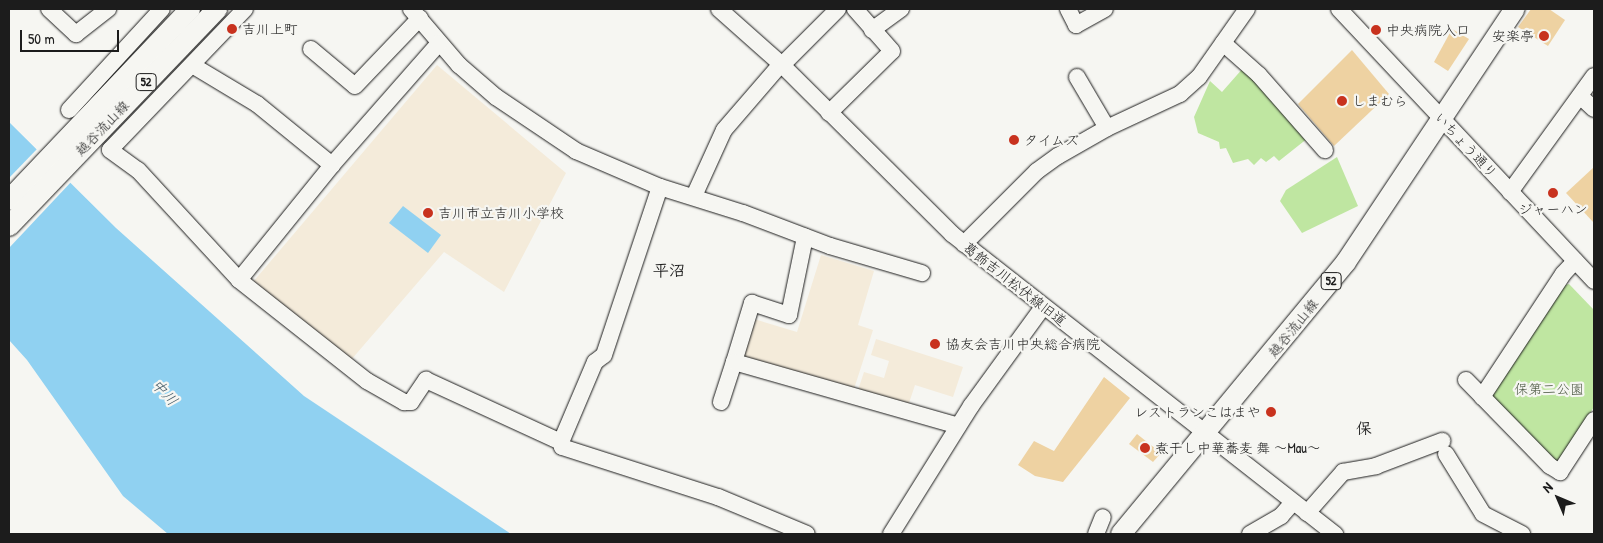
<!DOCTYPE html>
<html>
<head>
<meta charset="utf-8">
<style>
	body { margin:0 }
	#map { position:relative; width:1603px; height:543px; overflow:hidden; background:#f6f6f2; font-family:"Patrick Hand","Klee One",sans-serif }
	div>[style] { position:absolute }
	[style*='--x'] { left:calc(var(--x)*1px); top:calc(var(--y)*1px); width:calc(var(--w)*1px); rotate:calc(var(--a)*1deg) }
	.built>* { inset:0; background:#f4ebda }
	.green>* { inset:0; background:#bfe6a1 }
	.water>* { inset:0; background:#90d1f1 }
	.pier>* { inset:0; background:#f6f6f2 }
	.building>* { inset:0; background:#eed2a2 }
	.roads { filter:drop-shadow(0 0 1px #1c1c1c) drop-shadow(0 0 1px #1c1c1c) }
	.minor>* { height:16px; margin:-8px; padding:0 8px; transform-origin:8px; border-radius:8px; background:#f6f6f2 }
	.major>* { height:20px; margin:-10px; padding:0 10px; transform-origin:10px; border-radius:10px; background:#f6f6f2 }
	.dots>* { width:14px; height:14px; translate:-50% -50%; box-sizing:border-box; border:2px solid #f6f6f2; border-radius:50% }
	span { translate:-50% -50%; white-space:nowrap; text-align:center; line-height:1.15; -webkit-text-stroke:4.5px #f6f6f2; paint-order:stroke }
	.shield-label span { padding:1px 4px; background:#f6f6f2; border:1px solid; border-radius:4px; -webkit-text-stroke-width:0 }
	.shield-label { font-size:12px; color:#1c1c1c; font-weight:700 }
	.poi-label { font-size:14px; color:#1c1c1c }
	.left { translate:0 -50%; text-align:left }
	.right { translate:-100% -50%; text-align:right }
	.street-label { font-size:14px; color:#1c1c1c }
	.park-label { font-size:14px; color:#4d5944 }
	.water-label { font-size:15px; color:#455b67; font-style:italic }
	.quarter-label { font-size:16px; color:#1c1c1c; font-weight:700 }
	.frame { position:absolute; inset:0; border:10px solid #1c1c1c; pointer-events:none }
	.north { position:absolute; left:1533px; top:473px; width:50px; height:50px; -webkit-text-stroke:4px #f6f6f2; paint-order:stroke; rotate:315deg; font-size:14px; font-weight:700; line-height:20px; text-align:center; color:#1c1c1c }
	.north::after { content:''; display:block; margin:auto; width:18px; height:22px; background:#1c1c1c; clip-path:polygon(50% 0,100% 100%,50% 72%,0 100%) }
	.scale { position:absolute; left:20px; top:30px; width:99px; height:22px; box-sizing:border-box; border:2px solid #1c1c1c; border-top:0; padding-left:6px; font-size:15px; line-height:18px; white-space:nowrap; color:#1c1c1c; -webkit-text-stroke:4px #f6f6f2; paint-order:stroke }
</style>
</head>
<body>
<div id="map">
	<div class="built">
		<div style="clip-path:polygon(437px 65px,566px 173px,504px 292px,444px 252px,351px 360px,253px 282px)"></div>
		<div style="clip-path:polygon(821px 255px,874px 271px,858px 325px,873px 330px,853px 392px,742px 359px,754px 319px,797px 332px)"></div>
		<div style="clip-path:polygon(876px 339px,963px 367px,953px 397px,915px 385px,908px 406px,858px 390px,864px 372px,884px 378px,889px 361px,871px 355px)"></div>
	</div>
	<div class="green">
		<div style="clip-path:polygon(1244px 67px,1308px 138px,1279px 161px,1274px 156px,1266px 162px,1261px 158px,1254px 165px,1248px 159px,1233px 163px,1226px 148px,1220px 149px,1219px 142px,1198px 133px,1194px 117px,1210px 81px,1222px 92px)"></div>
		<div style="clip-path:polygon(1337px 157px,1358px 206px,1302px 233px,1280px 201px,1286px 190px)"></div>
		<div style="clip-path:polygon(1569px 284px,1594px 310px,1594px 407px,1560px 460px,1554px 461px,1492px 400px,1492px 392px,1562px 286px)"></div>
	</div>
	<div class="water">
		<div style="clip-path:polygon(9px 122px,116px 228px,304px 396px,511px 534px,168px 534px,123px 496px,27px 360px,9px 340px)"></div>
		<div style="clip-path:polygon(403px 206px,441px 235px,428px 253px,389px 223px)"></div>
	</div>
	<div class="pier">
		<div style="clip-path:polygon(38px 148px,72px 181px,9px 248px,9px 178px)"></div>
	</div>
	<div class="building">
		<div style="clip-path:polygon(1531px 9px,1549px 9px,1565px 20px,1548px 46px,1518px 27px)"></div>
		<div style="clip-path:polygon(1452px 29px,1469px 39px,1448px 71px,1434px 62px)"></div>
		<div style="clip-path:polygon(1352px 50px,1389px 94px,1334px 146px,1298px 104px)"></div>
		<div style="clip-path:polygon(1594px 167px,1594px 223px,1566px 193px)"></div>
		<div style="clip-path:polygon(1104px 377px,1130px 398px,1063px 482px,1035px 476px,1018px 465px,1034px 441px,1054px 451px)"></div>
		<div style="clip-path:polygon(1137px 434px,1161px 453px,1153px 462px,1129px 444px)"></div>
	</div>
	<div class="roads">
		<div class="minor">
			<div style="--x:49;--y:9;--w:37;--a:43"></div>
			<div style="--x:76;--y:34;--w:41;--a:-38"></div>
			<div style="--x:245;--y:9;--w:195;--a:133.8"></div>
			<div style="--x:110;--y:150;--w:34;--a:36"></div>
			<div style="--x:138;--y:170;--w:149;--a:47.4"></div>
			<div style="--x:239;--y:280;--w:163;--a:38.3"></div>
			<div style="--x:367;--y:381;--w:43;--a:29.6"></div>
			<div style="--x:404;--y:402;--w:7;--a:0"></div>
			<div style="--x:411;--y:402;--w:27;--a:-56"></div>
			<div style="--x:426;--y:380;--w:149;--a:24.7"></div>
			<div style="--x:561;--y:442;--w:5;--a:79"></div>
			<div style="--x:562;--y:447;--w:164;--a:17.8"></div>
			<div style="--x:718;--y:497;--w:96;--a:22.6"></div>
			<div style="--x:411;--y:9;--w:74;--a:49.4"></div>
			<div style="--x:459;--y:65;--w:49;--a:40.9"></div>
			<div style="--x:496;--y:97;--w:97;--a:34"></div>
			<div style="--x:576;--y:151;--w:91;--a:23.2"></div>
			<div style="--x:660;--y:187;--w:87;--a:17.4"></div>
			<div style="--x:743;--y:213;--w:93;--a:20.8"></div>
			<div style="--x:830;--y:246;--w:96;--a:16.4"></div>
			<div style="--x:719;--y:9;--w:83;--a:41.6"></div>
			<div style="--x:781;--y:64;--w:241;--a:44.8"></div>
			<div style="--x:952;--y:234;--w:487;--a:38.1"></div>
			<div style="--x:1068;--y:9;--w:18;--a:63"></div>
			<div style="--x:1076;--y:25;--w:33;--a:-29"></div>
			<div style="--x:1339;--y:9;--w:373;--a:46.8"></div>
			<div style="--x:872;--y:30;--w:36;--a:-36"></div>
			<div style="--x:1223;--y:43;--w:48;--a:41.6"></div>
			<div style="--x:1259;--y:75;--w:100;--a:48.7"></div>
			<div style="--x:311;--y:49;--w:57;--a:40.1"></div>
			<div style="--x:355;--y:86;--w:94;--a:-46.3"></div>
			<div style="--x:192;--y:65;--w:76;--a:31"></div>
			<div style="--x:257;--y:104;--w:97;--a:39.1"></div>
			<div style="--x:782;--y:65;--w:79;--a:-45"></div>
			<div style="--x:1077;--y:77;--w:59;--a:59.5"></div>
			<div style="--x:1580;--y:96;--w:19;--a:43"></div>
			<div style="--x:69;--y:110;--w:137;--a:-47.4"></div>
			<div style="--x:829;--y:113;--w:88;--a:-44.5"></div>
			<div style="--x:892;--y:51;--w:56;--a:-131.4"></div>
			<div style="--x:1510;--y:192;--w:143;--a:-54.1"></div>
			<div style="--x:694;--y:196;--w:72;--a:-65.6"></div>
			<div style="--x:724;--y:130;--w:87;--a:-49.2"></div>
			<div style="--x:964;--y:244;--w:103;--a:-45"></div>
			<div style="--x:1037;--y:171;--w:26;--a:-36"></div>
			<div style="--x:1058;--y:156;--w:56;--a:-29.7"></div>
			<div style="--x:1107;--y:128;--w:81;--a:-25"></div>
			<div style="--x:1180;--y:94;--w:25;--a:-42"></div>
			<div style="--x:1199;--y:77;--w:83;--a:-54.8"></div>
			<div style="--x:239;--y:280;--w:148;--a:-51"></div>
			<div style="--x:332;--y:165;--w:162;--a:-48.7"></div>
			<div style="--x:734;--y:362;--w:62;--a:-73"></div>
			<div style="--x:752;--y:303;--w:39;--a:18"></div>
			<div style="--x:789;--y:315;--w:80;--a:-78.4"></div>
			<div style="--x:1466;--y:380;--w:120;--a:45.7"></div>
			<div style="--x:1550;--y:466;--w:12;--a:31"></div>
			<div style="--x:1560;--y:472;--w:62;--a:-56.8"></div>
			<div style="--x:1482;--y:397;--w:147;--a:-56.6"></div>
			<div style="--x:1563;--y:274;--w:18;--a:-47"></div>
			<div style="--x:721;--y:402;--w:42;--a:-72"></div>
			<div style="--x:734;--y:362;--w:233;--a:15.9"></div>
			<div style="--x:561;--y:442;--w:87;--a:-67"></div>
			<div style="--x:595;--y:362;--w:11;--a:-38"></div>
			<div style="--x:604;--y:355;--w:177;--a:-71.6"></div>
			<div style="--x:1446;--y:454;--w:70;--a:58.3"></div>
			<div style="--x:1483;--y:514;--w:44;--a:27.1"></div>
			<div style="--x:1307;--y:513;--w:55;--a:-48.7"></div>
			<div style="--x:1343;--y:472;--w:34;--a:-10"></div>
			<div style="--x:1376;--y:466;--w:71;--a:-20.7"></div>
			<div style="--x:891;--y:534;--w:151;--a:-58"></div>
			<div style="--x:971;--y:406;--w:122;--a:-54"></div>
			<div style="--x:1096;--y:534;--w:18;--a:-68"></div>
			<div style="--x:1250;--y:534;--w:36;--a:-30"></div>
			<div style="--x:1281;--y:516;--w:18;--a:-49"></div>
		</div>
		<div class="major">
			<div style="--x:9;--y:200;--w:263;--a:-46.5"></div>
			<div style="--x:9;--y:226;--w:301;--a:-46.2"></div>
			<div style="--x:1121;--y:534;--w:353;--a:-50.4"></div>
			<div style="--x:1346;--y:262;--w:304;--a:-56.3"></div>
		</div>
	</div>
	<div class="dots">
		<div style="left:232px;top:29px;background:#c8321e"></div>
		<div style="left:1376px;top:30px;background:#c8321e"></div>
		<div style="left:1544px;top:36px;background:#c8321e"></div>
		<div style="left:1342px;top:101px;background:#c8321e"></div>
		<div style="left:1014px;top:140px;background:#c8321e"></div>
		<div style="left:1553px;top:193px;background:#c8321e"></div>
		<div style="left:428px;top:213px;background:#c8321e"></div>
		<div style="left:935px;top:344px;background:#c8321e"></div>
		<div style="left:1271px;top:412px;background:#c8321e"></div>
		<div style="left:1145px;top:448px;background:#c8321e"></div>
	</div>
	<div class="shield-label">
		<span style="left:146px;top:82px">52</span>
		<span style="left:1331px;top:281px">52</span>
	</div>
	<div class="poi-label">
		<span class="left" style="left:242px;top:29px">吉川上町</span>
		<span class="left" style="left:1386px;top:30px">中央病院入口</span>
		<span class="right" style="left:1534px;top:36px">安楽亭</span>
		<span class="left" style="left:1352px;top:101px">しまむら</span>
		<span class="left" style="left:1024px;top:140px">タイムズ</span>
		<span style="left:1553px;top:209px">ジャーハン</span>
		<span class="left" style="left:438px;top:213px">吉川市立吉川小学校</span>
		<span class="left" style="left:946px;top:344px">協友会吉川中央総合病院</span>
		<span class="right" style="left:1261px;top:412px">レストランこはまや</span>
		<span class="left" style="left:1155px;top:448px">煮干し中華蕎麦 舞 〜Mau〜</span>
	</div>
	<div class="street-label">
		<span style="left:102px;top:128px;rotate:-46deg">越谷流山線</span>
		<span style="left:1466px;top:145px;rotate:47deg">いちょう通り</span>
		<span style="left:1015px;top:284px;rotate:38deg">葛飾吉川松伏線旧道</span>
		<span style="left:1293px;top:328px;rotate:-51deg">越谷流山線</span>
	</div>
	<div class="park-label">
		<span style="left:1549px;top:389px">保第二公園</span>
	</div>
	<div class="water-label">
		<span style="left:165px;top:392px;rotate:47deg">中川</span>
	</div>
	<div class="quarter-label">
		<span style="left:669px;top:270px">平沼</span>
		<span style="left:1364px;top:428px">保</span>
	</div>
	<div class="frame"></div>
	<div class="north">N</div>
	<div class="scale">50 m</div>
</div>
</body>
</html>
